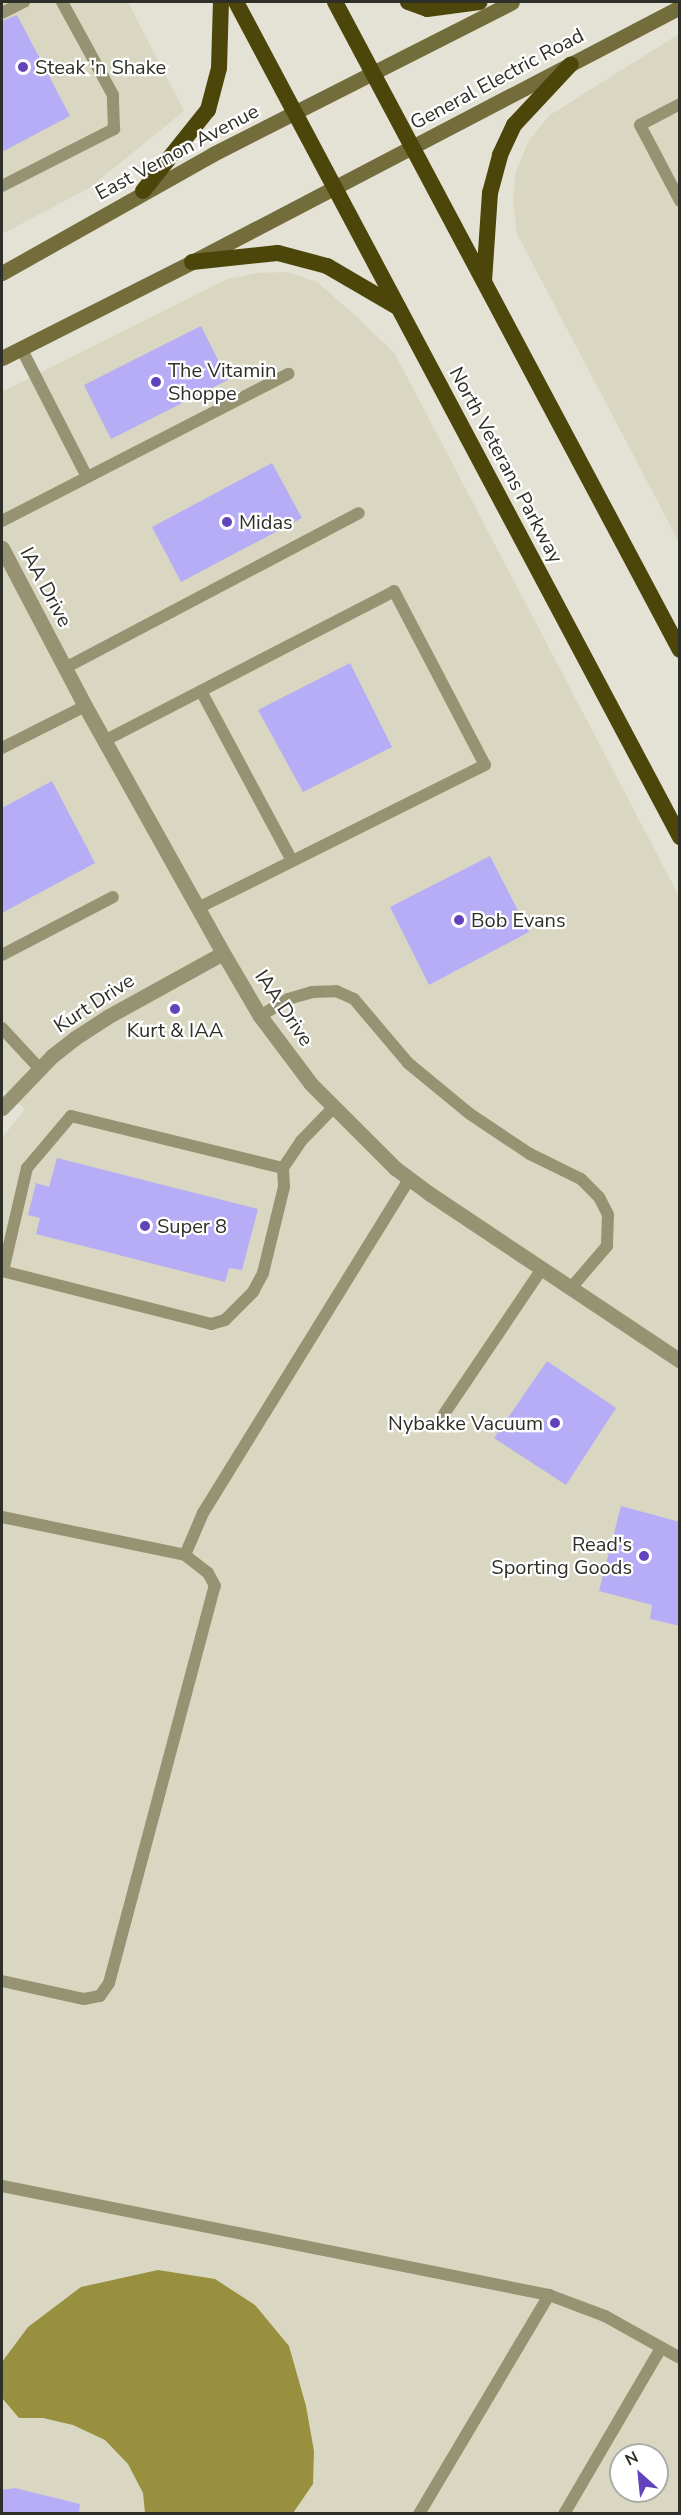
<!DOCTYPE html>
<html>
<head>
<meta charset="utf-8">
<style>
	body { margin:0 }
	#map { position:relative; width:681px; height:2515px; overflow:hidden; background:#e3e2d4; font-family:"Nunito Sans",sans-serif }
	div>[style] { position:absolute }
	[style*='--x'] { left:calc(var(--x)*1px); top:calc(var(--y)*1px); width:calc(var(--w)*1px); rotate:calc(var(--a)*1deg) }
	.built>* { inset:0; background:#d9d7c1 }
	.water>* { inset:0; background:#98903e }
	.building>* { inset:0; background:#b7adf6 }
	.service>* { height:12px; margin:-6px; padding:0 6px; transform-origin:6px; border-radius:6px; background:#969372 }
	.minor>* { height:15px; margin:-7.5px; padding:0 7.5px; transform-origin:7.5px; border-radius:7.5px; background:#969372 }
	.tertiary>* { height:15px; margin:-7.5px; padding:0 7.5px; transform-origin:7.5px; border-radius:7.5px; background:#969372 }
	.secondary>* { height:15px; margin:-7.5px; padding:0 7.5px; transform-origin:7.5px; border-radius:7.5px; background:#726d3b }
	.trunk>* { height:16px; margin:-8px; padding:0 8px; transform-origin:8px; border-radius:8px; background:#4c460a }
	.dots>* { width:16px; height:16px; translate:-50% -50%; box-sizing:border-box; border:3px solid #fff; border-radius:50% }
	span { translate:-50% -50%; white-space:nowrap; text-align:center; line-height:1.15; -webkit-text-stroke:4.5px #fff; paint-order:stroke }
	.poi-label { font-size:20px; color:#2f2f29 }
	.left { translate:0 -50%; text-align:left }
	.right { translate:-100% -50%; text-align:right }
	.street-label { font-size:20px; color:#2f2f29 }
	.frame { position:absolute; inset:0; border:3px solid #2f2f29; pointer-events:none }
	.north { position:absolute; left:609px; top:2443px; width:60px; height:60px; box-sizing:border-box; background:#fff; border:2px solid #acaca9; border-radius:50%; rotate:333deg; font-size:16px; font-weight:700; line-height:24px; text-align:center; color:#2f2f29 }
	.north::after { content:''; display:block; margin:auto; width:21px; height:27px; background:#6343bb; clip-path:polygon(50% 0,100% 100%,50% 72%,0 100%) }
</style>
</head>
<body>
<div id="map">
	<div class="built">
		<div style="clip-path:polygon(2px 2px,128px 2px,184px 111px,89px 188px,2px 234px)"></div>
		<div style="clip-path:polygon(679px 34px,679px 542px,517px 234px,513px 201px,516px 171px,529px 140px,550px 115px)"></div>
		<div style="clip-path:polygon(evenodd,287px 272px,317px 282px,357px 317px,395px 354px,679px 896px,679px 2513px,2px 2513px,2px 1138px,25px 1109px,2px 1088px,2px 392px,227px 279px,257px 273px,287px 272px,621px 2455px,657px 2455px,657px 2491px,621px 2491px,621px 2455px)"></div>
	</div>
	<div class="water">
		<div style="clip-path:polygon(158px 2270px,215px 2279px,255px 2305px,289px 2346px,306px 2406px,314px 2451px,313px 2484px,293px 2513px,145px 2513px,143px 2493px,128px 2464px,105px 2440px,73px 2425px,43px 2418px,19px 2418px,2px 2398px,2px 2362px,28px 2327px,81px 2287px)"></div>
	</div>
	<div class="building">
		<div style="clip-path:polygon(17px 15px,70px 116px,2px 152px,2px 21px)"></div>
		<div style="clip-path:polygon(201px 326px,228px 380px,111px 439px,84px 385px)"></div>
		<div style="clip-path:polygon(272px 463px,302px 518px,181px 582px,152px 527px)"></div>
		<div style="clip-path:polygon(350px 663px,392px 747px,303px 792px,258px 710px)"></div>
		<div style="clip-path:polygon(52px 781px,95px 863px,2px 913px,2px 808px)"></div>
		<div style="clip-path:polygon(490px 856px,529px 932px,429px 985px,390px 907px)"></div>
		<div style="clip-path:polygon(57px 1158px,258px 1209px,242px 1270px,229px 1268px,225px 1282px,36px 1234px,40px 1218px,28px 1215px,36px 1183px,49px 1187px)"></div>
		<div style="clip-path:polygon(547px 1361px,616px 1408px,566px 1485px,494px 1438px)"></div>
		<div style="clip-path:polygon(621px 1506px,680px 1522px,680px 1626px,650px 1619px,652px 1605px,599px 1591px)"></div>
		<div style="clip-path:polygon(15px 2488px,80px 2504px,79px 2514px,2px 2514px,2px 2490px)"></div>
	</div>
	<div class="service">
		<div style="--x:2;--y:13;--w:25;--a:-27"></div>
		<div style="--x:680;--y:104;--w:45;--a:152.3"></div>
		<div style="--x:640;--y:125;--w:86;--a:62.2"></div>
		<div style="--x:2;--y:186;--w:126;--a:-27"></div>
		<div style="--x:114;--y:129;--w:34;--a:-92"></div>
		<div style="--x:113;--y:95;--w:106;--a:-118.7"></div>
		<div style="--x:21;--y:348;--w:145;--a:62.9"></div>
		<div style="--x:2;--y:521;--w:322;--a:-27.2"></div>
		<div style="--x:65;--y:668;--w:332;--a:-27.8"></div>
		<div style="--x:201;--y:691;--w:193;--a:61.8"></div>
		<div style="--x:104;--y:741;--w:326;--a:-27.3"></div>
		<div style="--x:394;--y:591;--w:196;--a:62.4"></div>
		<div style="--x:485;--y:765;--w:321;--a:153.5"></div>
		<div style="--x:2;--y:748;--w:93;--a:-26.8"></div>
		<div style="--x:2;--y:955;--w:125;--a:-27.6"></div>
		<div style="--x:260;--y:1016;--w:33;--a:-31"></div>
		<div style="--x:288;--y:999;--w:25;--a:-16"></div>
		<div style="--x:312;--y:992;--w:24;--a:-2"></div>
		<div style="--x:336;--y:991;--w:20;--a:24"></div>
		<div style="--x:354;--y:999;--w:84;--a:49.8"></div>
		<div style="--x:408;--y:1063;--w:80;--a:39.4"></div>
		<div style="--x:470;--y:1114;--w:72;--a:33.7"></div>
		<div style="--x:530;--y:1154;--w:57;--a:26.1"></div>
		<div style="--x:581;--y:1179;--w:25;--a:45"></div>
		<div style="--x:599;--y:1197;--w:20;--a:63"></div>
		<div style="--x:608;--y:1215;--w:31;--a:92"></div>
		<div style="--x:607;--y:1246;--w:55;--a:130.6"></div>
		<div style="--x:2;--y:1028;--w:54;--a:47.2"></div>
		<div style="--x:2;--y:1271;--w:216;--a:14.2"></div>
		<div style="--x:211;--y:1324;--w:15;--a:-16"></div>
		<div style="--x:225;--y:1320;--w:40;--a:-45"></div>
		<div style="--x:253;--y:1292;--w:21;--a:-62"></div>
		<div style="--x:263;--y:1273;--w:89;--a:-76.3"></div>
		<div style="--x:284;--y:1187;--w:19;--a:-93"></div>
		<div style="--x:283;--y:1168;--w:32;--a:-56"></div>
		<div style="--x:301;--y:1141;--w:46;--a:-45.9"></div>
		<div style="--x:3;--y:1271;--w:106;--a:-76.9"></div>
		<div style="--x:27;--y:1168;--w:68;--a:-49.8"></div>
		<div style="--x:71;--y:1116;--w:218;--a:13.8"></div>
		<div style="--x:444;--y:1414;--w:174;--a:-56"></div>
		<div style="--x:2;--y:1517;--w:187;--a:11.7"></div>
		<div style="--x:185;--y:1555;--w:46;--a:-66.8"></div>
		<div style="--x:203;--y:1513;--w:392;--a:-58.3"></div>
		<div style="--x:2;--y:1981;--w:84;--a:12.4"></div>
		<div style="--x:84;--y:1999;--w:16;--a:-11"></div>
		<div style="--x:100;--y:1996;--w:16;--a:-55"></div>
		<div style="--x:109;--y:1983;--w:411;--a:-75.1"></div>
		<div style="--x:215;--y:1586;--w:15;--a:-118"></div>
		<div style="--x:208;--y:1573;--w:29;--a:-142"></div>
		<div style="--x:2;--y:2186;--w:558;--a:11.27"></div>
		<div style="--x:549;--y:2295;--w:60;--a:20.6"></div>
		<div style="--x:605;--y:2316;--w:86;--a:29.2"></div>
		<div style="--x:419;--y:2514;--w:255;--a:-59.3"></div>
		<div style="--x:564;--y:2514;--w:192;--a:-59.7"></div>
	</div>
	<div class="minor">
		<div style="--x:2;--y:1108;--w:72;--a:-46.1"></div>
		<div style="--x:52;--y:1056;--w:29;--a:-38"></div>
		<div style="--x:75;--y:1038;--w:38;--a:-33"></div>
		<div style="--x:107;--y:1017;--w:132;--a:-28.9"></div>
	</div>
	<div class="tertiary">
		<div style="--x:2;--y:548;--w:178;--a:62.3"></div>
		<div style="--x:85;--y:706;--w:283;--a:60.8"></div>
		<div style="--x:223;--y:953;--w:73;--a:59.6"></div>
		<div style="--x:260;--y:1016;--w:85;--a:53.1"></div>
		<div style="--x:311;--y:1084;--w:119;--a:45"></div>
		<div style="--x:395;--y:1168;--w:44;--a:36.6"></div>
		<div style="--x:430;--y:1194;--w:301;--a:33.7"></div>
	</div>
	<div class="secondary">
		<div style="--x:2;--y:273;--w:242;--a:-29.4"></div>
		<div style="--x:213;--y:154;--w:335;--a:-26.9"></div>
		<div style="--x:2;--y:358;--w:213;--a:-26.8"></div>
		<div style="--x:192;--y:262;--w:551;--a:-27.59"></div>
	</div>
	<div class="trunk">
		<div style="--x:236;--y:2;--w:946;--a:62"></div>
		<div style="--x:335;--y:2;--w:734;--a:61.97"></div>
		<div style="--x:408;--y:2;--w:20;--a:20"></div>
		<div style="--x:427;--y:9;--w:53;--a:-7.5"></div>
		<div style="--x:143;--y:191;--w:104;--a:-51.3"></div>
		<div style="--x:208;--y:110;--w:43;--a:-75.3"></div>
		<div style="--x:219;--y:68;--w:66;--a:-88.3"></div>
		<div style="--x:192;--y:262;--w:86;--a:-6"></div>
		<div style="--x:278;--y:253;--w:51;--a:14.9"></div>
		<div style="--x:327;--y:266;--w:83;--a:30.3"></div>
		<div style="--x:484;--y:281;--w:88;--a:-86.1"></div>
		<div style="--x:490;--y:193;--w:39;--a:-75"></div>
		<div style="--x:500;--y:155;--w:33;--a:-65"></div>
		<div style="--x:514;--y:125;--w:83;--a:-46.9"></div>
	</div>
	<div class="dots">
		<div style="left:23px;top:67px;background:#6343bb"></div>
		<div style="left:156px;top:382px;background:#6343bb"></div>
		<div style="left:227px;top:522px;background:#6343bb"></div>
		<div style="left:459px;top:920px;background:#6343bb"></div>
		<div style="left:175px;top:1009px;background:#6343bb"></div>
		<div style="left:145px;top:1226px;background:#6343bb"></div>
		<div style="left:555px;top:1423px;background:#6343bb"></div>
		<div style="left:644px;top:1556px;background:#6343bb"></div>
	</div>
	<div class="poi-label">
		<span class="left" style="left:35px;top:67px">Steak 'n Shake</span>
		<span class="left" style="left:168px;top:382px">The Vitamin<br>Shoppe</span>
		<span class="left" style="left:239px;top:522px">Midas</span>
		<span class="left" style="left:471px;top:920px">Bob Evans</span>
		<span style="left:175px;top:1030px">Kurt &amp; IAA</span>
		<span class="left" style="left:157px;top:1226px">Super 8</span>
		<span class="right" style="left:543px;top:1423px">Nybakke Vacuum</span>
		<span class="right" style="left:632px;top:1556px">Read's<br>Sporting Goods</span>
	</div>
	<div class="street-label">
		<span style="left:497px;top:79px;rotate:-28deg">General Electric Road</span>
		<span style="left:177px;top:152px;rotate:-28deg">East Vernon Avenue</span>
		<span style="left:506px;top:465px;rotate:62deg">North Veterans Parkway</span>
		<span style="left:46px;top:587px;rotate:62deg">IAA Drive</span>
		<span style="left:94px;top:1003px;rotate:-33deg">Kurt Drive</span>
		<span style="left:284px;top:1008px;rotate:56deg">IAA Drive</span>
	</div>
	<div class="frame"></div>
	<div class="north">N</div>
</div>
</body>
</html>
